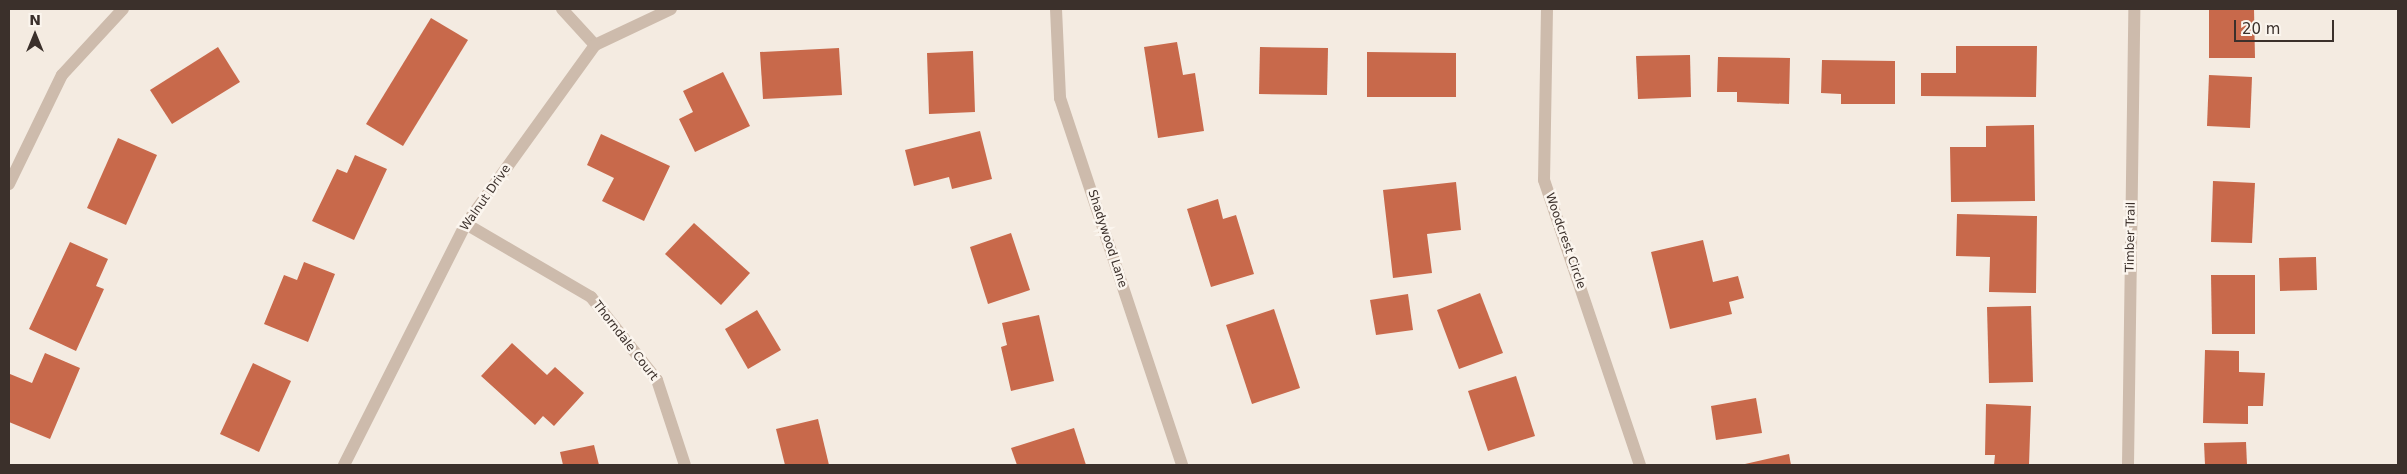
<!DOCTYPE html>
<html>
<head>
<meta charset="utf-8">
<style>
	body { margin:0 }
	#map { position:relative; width:2407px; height:474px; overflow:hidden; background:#f4ebe1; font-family:"DejaVu Sans",sans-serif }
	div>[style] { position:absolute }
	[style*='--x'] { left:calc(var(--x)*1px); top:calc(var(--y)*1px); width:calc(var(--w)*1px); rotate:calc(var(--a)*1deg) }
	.building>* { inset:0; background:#c8694b }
	.minor>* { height:12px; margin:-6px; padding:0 6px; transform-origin:6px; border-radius:6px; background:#cdbbac }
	span { translate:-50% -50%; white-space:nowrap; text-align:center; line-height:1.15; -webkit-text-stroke:5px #fbf5ee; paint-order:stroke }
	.street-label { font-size:12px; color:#3b302b }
	.frame { position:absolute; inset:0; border:10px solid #3b302b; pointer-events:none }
	.north { position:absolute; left:10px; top:10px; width:50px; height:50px; -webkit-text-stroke:4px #fbf5ee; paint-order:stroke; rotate:0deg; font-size:14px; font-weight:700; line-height:20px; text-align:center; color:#3b302b }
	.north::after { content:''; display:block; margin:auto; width:18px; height:22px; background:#3b302b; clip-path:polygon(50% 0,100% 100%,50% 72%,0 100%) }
	.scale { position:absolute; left:2234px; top:20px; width:100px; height:22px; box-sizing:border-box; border:2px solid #3b302b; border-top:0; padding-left:6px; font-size:15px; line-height:18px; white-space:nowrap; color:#3b302b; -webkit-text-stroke:4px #fbf5ee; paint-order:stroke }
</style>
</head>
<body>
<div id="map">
	<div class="building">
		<div style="clip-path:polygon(2209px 9px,2254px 9px,2255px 58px,2209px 58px)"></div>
		<div style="clip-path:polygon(431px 18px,468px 40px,403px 146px,366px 124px)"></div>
		<div style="clip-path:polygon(1177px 42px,1183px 75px,1195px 73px,1204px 131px,1158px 138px,1144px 47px)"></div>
		<div style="clip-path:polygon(1956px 46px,2037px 46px,2036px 97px,1921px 96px,1921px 73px,1956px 73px)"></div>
		<div style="clip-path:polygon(218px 47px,240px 82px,172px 124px,150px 90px)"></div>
		<div style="clip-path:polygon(1260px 47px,1328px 48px,1327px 95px,1259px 94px)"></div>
		<div style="clip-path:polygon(839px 48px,842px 95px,763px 99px,760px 52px)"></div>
		<div style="clip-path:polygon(973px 51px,975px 112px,929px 114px,927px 53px)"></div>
		<div style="clip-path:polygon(1367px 52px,1456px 53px,1456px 97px,1367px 97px)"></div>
		<div style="clip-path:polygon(1690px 55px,1691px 97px,1638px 99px,1636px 56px)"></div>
		<div style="clip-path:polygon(1718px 57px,1790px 58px,1789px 104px,1737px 102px,1737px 92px,1717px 92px)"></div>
		<div style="clip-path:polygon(1822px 60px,1895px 61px,1895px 104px,1841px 104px,1841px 94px,1821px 93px)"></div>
		<div style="clip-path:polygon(723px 72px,750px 126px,695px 152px,679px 119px,693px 112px,683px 91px)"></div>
		<div style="clip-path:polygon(2209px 75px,2252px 77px,2250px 128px,2207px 126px)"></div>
		<div style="clip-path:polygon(2034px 125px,2035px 201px,1951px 202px,1950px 147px,1986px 147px,1986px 126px)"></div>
		<div style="clip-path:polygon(980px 131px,992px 179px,952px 189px,949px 177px,914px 186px,905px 150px)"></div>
		<div style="clip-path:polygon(601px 134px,670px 166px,644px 221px,602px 201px,614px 178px,587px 165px)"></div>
		<div style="clip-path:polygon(118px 138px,157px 155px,126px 225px,87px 208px)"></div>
		<div style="clip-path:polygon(355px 155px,387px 169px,354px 240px,312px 221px,337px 169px,347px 173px)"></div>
		<div style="clip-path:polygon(2213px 181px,2255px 183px,2252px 243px,2211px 242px)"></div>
		<div style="clip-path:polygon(1456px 182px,1461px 230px,1427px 234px,1432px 273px,1393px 278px,1383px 190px)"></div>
		<div style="clip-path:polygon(1218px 199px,1223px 219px,1236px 215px,1254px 274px,1211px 287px,1187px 209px)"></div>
		<div style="clip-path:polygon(1957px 214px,2037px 216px,2036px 293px,1989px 292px,1990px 257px,1956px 256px)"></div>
		<div style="clip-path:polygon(694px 223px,750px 273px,721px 305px,665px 254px)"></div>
		<div style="clip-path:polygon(1011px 233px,1030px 290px,988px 304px,970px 247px)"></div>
		<div style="clip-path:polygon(1703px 240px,1713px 282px,1738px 276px,1744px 298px,1729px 302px,1732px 314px,1670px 329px,1651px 252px)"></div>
		<div style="clip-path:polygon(70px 242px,108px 259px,96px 286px,104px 289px,76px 351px,29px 329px)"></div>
		<div style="clip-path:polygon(2316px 257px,2317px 290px,2280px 291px,2279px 258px)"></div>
		<div style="clip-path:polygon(304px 262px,335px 274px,308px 342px,264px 324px,284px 275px,297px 280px)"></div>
		<div style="clip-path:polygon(2211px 275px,2255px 275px,2255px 334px,2212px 334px)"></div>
		<div style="clip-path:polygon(1480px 293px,1503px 353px,1459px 369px,1437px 310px)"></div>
		<div style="clip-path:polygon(1408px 294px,1413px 330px,1376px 335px,1370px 300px)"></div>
		<div style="clip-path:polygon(2031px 306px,2033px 382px,1989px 383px,1987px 307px)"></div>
		<div style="clip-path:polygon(1274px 309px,1300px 388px,1252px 404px,1226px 325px)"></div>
		<div style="clip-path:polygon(757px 310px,781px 350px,748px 369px,725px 329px)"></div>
		<div style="clip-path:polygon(1039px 315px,1054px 381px,1011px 391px,1001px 347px,1007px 345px,1002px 323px)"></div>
		<div style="clip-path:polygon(512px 343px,547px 375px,555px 367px,584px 393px,554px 426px,543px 416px,535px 425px,481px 376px)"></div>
		<div style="clip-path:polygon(2205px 350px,2239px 351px,2239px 372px,2265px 373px,2263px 406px,2248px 406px,2248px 424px,2203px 423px)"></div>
		<div style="clip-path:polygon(45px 353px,80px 368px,50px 439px,9px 422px,10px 374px,32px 383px)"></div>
		<div style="clip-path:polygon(253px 363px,291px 381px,259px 452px,220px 434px)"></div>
		<div style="clip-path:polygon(1516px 376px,1535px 436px,1488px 451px,1468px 391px)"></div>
		<div style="clip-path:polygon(1756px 398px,1762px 433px,1716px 440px,1711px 406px)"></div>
		<div style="clip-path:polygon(1986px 404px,2031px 406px,2029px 465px,1994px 465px,1995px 455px,1985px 455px)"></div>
		<div style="clip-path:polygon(818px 419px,829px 465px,785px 465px,776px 429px)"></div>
		<div style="clip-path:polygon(1074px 428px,1086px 465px,1017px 465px,1011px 448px)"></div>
		<div style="clip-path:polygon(2246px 442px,2247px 465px,2205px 465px,2204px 443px)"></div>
		<div style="clip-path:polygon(594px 445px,599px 465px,563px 465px,560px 452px)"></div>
		<div style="clip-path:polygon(1789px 454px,1791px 465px,1745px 465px,1745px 464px)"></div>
	</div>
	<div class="minor">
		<div style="--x:562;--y:9;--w:49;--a:47.5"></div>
		<div style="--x:1056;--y:9;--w:89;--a:87.4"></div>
		<div style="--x:1060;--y:98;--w:387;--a:71.6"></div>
		<div style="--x:1547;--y:9;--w:171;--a:91"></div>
		<div style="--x:1544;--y:180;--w:301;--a:71.4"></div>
		<div style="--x:9;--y:184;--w:121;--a:-64.1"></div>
		<div style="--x:62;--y:75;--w:90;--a:-47.3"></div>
		<div style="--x:466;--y:224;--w:145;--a:30.3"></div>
		<div style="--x:591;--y:297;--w:106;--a:51.5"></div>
		<div style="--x:657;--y:380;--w:89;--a:71.8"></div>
		<div style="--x:344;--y:465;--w:270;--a:-63.2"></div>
		<div style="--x:466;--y:224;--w:221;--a:-54.2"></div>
		<div style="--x:595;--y:45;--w:84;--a:-25.3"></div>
		<div style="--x:2128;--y:465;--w:456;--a:-89.2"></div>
	</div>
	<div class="street-label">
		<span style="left:486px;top:198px;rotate:-55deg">Walnut Drive</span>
		<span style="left:2131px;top:237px;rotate:-89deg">Timber Trail</span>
		<span style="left:1107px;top:239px;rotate:72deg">Shadywood Lane</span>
		<span style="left:1565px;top:241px;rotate:71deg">Woodcrest Circle</span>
		<span style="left:625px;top:341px;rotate:52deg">Thorndale Court</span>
	</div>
	<div class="frame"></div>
	<div class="north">N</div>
	<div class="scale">20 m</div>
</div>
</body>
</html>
